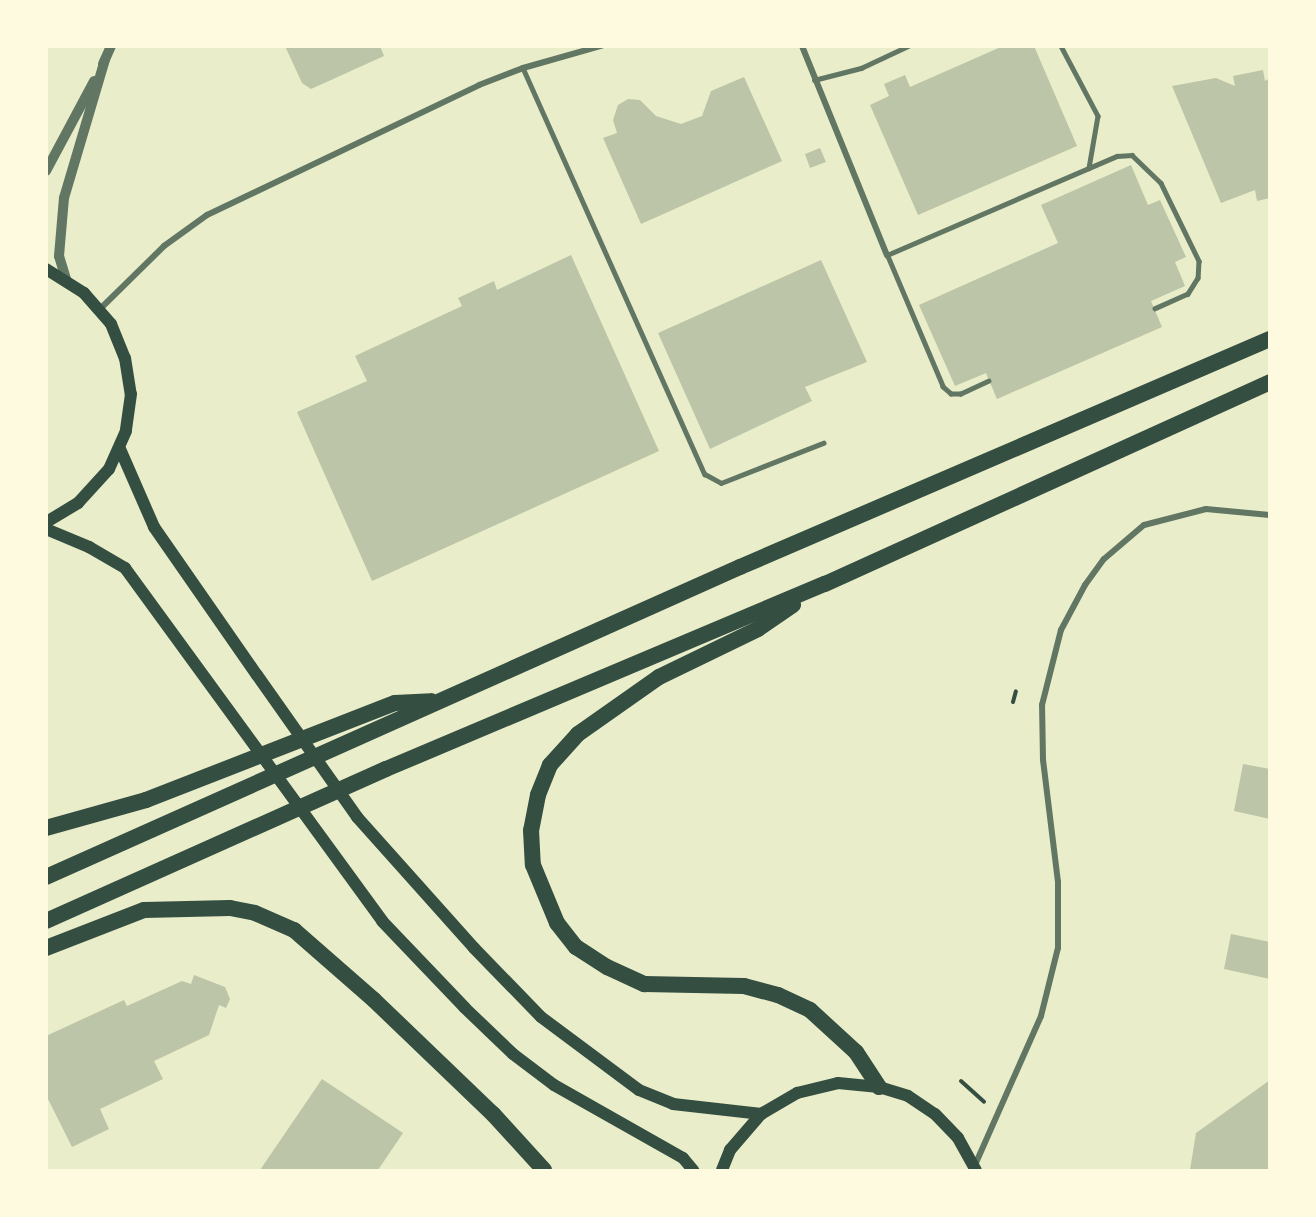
<!DOCTYPE html>
<html>
<head>
<meta charset="utf-8">
<style>
	body { margin:0 }
	#map { position:relative; width:1316px; height:1217px; overflow:hidden; background:#e9edc9; font-family:"Nunito Sans",sans-serif }
	div>[style] { position:absolute }
	[style*='--x'] { left:calc(var(--x)*1px); top:calc(var(--y)*1px); width:calc(var(--w)*1px); rotate:calc(var(--a)*1deg) }
	.building>* { inset:0; background:#bcc5a7 }
	.path>* { height:4px; margin:-2px; padding:0 2px; transform-origin:2px; border-radius:2px; background:#344e41 }
	.service>* { height:4.5px; margin:-2.25px; padding:0 2.25px; transform-origin:2.25px; border-radius:2.25px; background:#617663 }
	.minor>* { height:6px; margin:-3px; padding:0 3px; transform-origin:3px; border-radius:3px; background:#617663 }
	.tertiary>* { height:10px; margin:-5px; padding:0 5px; transform-origin:5px; border-radius:5px; background:#617663 }
	.secondary>* { height:12px; margin:-6px; padding:0 6px; transform-origin:6px; border-radius:6px; background:#344e41 }
	.trunk>* { height:16px; margin:-8px; padding:0 8px; transform-origin:8px; border-radius:8px; background:#344e41 }
	span { translate:-50% -50%; white-space:nowrap; text-align:center; line-height:1.15; -webkit-text-stroke:6px #fefae0; paint-order:stroke }
	.frame { position:absolute; inset:0; border:48px solid #fefae0; pointer-events:none }
</style>
</head>
<body>
<div id="map">
	<div class="building">
		<div style="clip-path:polygon(285px 46px,380px 46px,384px 56px,311px 89px,302px 83px)"></div>
		<div style="clip-path:polygon(1003px 46px,1034px 46px,1077px 146px,918px 215px,870px 105px,889px 96px,884px 84px,905px 75px,910px 87px)"></div>
		<div style="clip-path:polygon(1263px 70px,1265px 81px,1270px 78px,1270px 198px,1257px 201px,1255px 190px,1221px 203px,1172px 86px,1216px 78px,1235px 86px,1233px 76px)"></div>
		<div style="clip-path:polygon(744px 77px,782px 161px,641px 224px,603px 138px,617px 133px,613px 120px,618px 105px,628px 99px,640px 100px,656px 116px,681px 124px,702px 116px,711px 91px)"></div>
		<div style="clip-path:polygon(820px 148px,826px 162px,810px 168px,805px 154px)"></div>
		<div style="clip-path:polygon(1131px 165px,1148px 205px,1160px 200px,1186px 257px,1175px 262px,1185px 286px,1151px 301px,1162px 327px,997px 399px,986px 373px,955px 386px,919px 305px,1058px 243px,1041px 205px)"></div>
		<div style="clip-path:polygon(571px 255px,659px 451px,372px 581px,297px 412px,367px 381px,355px 356px,462px 306px,458px 298px,494px 281px,497px 290px)"></div>
		<div style="clip-path:polygon(821px 260px,867px 362px,805px 387px,812px 401px,710px 449px,658px 333px)"></div>
		<div style="clip-path:polygon(1243px 764px,1270px 769px,1270px 819px,1234px 811px)"></div>
		<div style="clip-path:polygon(1231px 934px,1270px 942px,1270px 979px,1224px 969px)"></div>
		<div style="clip-path:polygon(194px 975px,225px 987px,230px 999px,226px 1008px,219px 1005px,209px 1035px,154px 1061px,163px 1079px,100px 1109px,109px 1129px,72px 1147px,46px 1095px,46px 1036px,124px 1000px,127px 1006px,182px 981px,191px 984px)"></div>
		<div style="clip-path:polygon(322px 1079px,403px 1133px,378px 1170px,260px 1170px)"></div>
		<div style="clip-path:polygon(1270px 1080px,1270px 1170px,1190px 1170px,1196px 1133px)"></div>
	</div>
	<div class="path">
		<div style="--x:1013;--y:702;--w:11;--a:-75"></div>
		<div style="--x:961;--y:1081;--w:31;--a:42"></div>
	</div>
	<div class="service">
		<div style="--x:1061;--y:46;--w:79;--a:62.1"></div>
		<div style="--x:1098;--y:116;--w:53;--a:99.8"></div>
		<div style="--x:523;--y:68;--w:445;--a:65.9"></div>
		<div style="--x:705;--y:474;--w:18;--a:29"></div>
		<div style="--x:721;--y:483;--w:110;--a:-21.4"></div>
		<div style="--x:814;--y:80;--w:49;--a:-14.3"></div>
		<div style="--x:861;--y:68;--w:52;--a:-25.1"></div>
		<div style="--x:989;--y:381;--w:31;--a:155"></div>
		<div style="--x:961;--y:394;--w:10;--a:180"></div>
		<div style="--x:951;--y:394;--w:11;--a:-139"></div>
		<div style="--x:943;--y:387;--w:143;--a:-113"></div>
		<div style="--x:887;--y:255;--w:250;--a:-23.3"></div>
		<div style="--x:1117;--y:156;--w:15;--a:-4"></div>
		<div style="--x:1132;--y:155;--w:40;--a:44"></div>
		<div style="--x:1161;--y:183;--w:87;--a:64"></div>
		<div style="--x:1199;--y:261;--w:17;--a:93"></div>
		<div style="--x:1198;--y:278;--w:19;--a:122"></div>
		<div style="--x:1188;--y:294;--w:36;--a:156"></div>
	</div>
	<div class="minor">
		<div style="--x:802;--y:46;--w:226;--a:67.9"></div>
		<div style="--x:100;--y:309;--w:90;--a:-44.5"></div>
		<div style="--x:164;--y:246;--w:53;--a:-35.8"></div>
		<div style="--x:207;--y:215;--w:301;--a:-25.5"></div>
		<div style="--x:479;--y:85;--w:47;--a:-21.1"></div>
		<div style="--x:523;--y:68;--w:81;--a:-15.8"></div>
		<div style="--x:975;--y:1165;--w:163;--a:-66.1"></div>
		<div style="--x:1041;--y:1016;--w:70;--a:-76"></div>
		<div style="--x:1058;--y:948;--w:66;--a:-90"></div>
		<div style="--x:1058;--y:882;--w:123;--a:-97"></div>
		<div style="--x:1043;--y:760;--w:55;--a:-91"></div>
		<div style="--x:1042;--y:705;--w:77;--a:-75.8"></div>
		<div style="--x:1061;--y:630;--w:51;--a:-61.9"></div>
		<div style="--x:1085;--y:585;--w:32;--a:-54"></div>
		<div style="--x:1104;--y:559;--w:52;--a:-40.4"></div>
		<div style="--x:1144;--y:525;--w:64;--a:-14.5"></div>
		<div style="--x:1206;--y:509;--w:64;--a:5.4"></div>
	</div>
	<div class="tertiary">
		<div style="--x:103;--y:64;--w:20;--a:-66"></div>
		<div style="--x:46;--y:171;--w:102;--a:-61.9"></div>
		<div style="--x:66;--y:279;--w:24;--a:-107"></div>
		<div style="--x:59;--y:256;--w:58;--a:-85.1"></div>
		<div style="--x:64;--y:198;--w:144;--a:-73.5"></div>
	</div>
	<div class="secondary">
		<div style="--x:46;--y:269;--w:45;--a:32.3"></div>
		<div style="--x:84;--y:293;--w:41;--a:48.9"></div>
		<div style="--x:111;--y:324;--w:37;--a:68"></div>
		<div style="--x:125;--y:358;--w:36;--a:81"></div>
		<div style="--x:131;--y:394;--w:37;--a:98"></div>
		<div style="--x:126;--y:431;--w:42;--a:114.1"></div>
		<div style="--x:109;--y:469;--w:46;--a:132.4"></div>
		<div style="--x:78;--y:503;--w:37;--a:149"></div>
		<div style="--x:120;--y:449;--w:85;--a:66.4"></div>
		<div style="--x:154;--y:527;--w:180;--a:55.2"></div>
		<div style="--x:257;--y:675;--w:174;--a:54.8"></div>
		<div style="--x:357;--y:817;--w:176;--a:48.2"></div>
		<div style="--x:474;--y:948;--w:96;--a:45.8"></div>
		<div style="--x:541;--y:1017;--w:122;--a:36.7"></div>
		<div style="--x:639;--y:1090;--w:37;--a:22"></div>
		<div style="--x:673;--y:1104;--w:89;--a:6.5"></div>
		<div style="--x:46;--y:529;--w:47;--a:22.7"></div>
		<div style="--x:89;--y:547;--w:42;--a:30.3"></div>
		<div style="--x:125;--y:568;--w:437;--a:53.9"></div>
		<div style="--x:382;--y:921;--w:120;--a:46.3"></div>
		<div style="--x:465;--y:1008;--w:66;--a:43.8"></div>
		<div style="--x:513;--y:1054;--w:51;--a:37.1"></div>
		<div style="--x:554;--y:1085;--w:148;--a:29.5"></div>
		<div style="--x:683;--y:1158;--w:16;--a:50"></div>
		<div style="--x:722;--y:1170;--w:22;--a:-68"></div>
		<div style="--x:730;--y:1150;--w:48;--a:-49.3"></div>
		<div style="--x:761;--y:1114;--w:42;--a:-30.3"></div>
		<div style="--x:797;--y:1093;--w:42;--a:-13.7"></div>
		<div style="--x:838;--y:1083;--w:41;--a:5.6"></div>
		<div style="--x:879;--y:1087;--w:30;--a:17"></div>
		<div style="--x:908;--y:1096;--w:32;--a:34"></div>
		<div style="--x:935;--y:1114;--w:33;--a:46"></div>
		<div style="--x:958;--y:1138;--w:37;--a:61"></div>
	</div>
	<div class="trunk">
		<div style="--x:793;--y:605;--w:42;--a:145.6"></div>
		<div style="--x:758;--y:629;--w:110;--a:154.1"></div>
		<div style="--x:659;--y:677;--w:99;--a:144.9"></div>
		<div style="--x:578;--y:734;--w:42;--a:132.1"></div>
		<div style="--x:550;--y:765;--w:32;--a:112"></div>
		<div style="--x:538;--y:795;--w:36;--a:101"></div>
		<div style="--x:531;--y:830;--w:35;--a:87"></div>
		<div style="--x:533;--y:865;--w:63;--a:67.5"></div>
		<div style="--x:557;--y:923;--w:31;--a:52"></div>
		<div style="--x:576;--y:947;--w:37;--a:33"></div>
		<div style="--x:607;--y:967;--w:41;--a:24.7"></div>
		<div style="--x:644;--y:984;--w:100;--a:1.1"></div>
		<div style="--x:744;--y:986;--w:35;--a:15"></div>
		<div style="--x:778;--y:995;--w:35;--a:25"></div>
		<div style="--x:810;--y:1010;--w:62;--a:42.4"></div>
		<div style="--x:856;--y:1052;--w:42;--a:56.7"></div>
		<div style="--x:46;--y:828;--w:104;--a:-15.6"></div>
		<div style="--x:146;--y:800;--w:267;--a:-21.3"></div>
		<div style="--x:395;--y:703;--w:36;--a:-3"></div>
		<div style="--x:46;--y:877;--w:760;--a:-24.07"></div>
		<div style="--x:740;--y:567;--w:577;--a:-23.28"></div>
		<div style="--x:46;--y:921;--w:372;--a:-24.1"></div>
		<div style="--x:386;--y:769;--w:476;--a:-22.9"></div>
		<div style="--x:825;--y:584;--w:489;--a:-24.4"></div>
		<div style="--x:46;--y:948;--w:105;--a:-21.2"></div>
		<div style="--x:144;--y:910;--w:86;--a:-1.3"></div>
		<div style="--x:230;--y:908;--w:25;--a:11"></div>
		<div style="--x:255;--y:913;--w:43;--a:23.6"></div>
		<div style="--x:294;--y:930;--w:106;--a:41.2"></div>
		<div style="--x:374;--y:1000;--w:165;--a:43.8"></div>
		<div style="--x:493;--y:1114;--w:76;--a:47.7"></div>
	</div>
	<div class="frame"></div>
</div>
</body>
</html>
